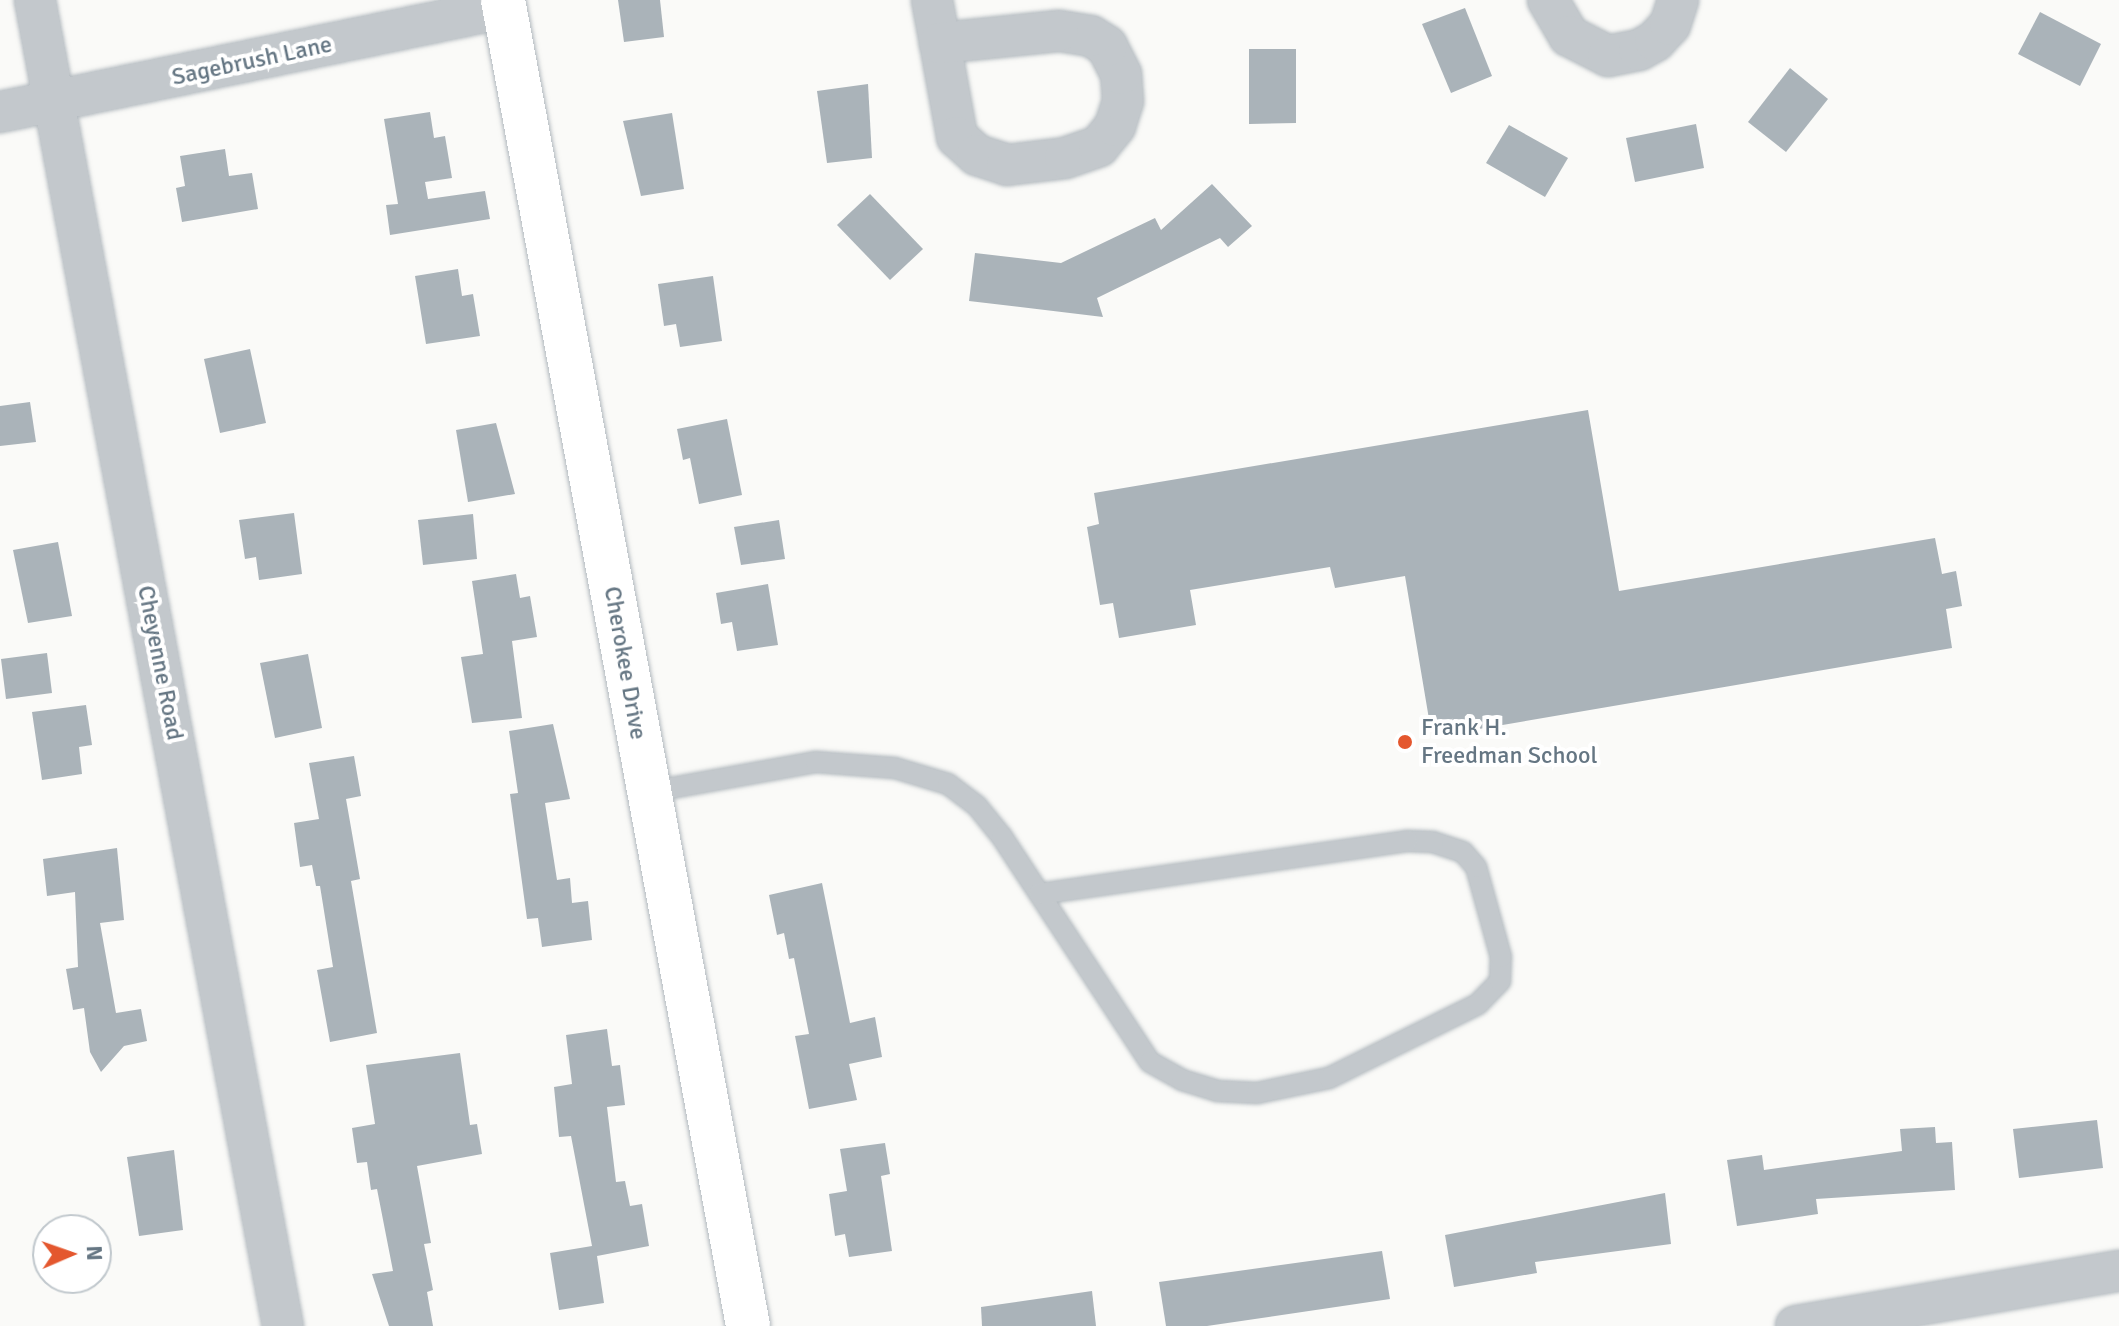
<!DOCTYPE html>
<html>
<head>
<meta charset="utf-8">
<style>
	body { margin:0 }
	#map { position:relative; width:2119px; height:1326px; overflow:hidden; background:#fafaf8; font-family:Signika,sans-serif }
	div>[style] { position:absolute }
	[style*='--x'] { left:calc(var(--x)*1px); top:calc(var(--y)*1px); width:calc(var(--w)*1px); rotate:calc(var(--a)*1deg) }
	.building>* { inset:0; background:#aab3b9 }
	.roads { filter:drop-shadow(0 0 2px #b3babf) drop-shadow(0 0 2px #b3babf) }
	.lane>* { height:20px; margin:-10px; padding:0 10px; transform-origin:10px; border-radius:10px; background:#c3c8cc }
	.street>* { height:40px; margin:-20px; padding:0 20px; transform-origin:20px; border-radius:20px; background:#c3c8cc }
	.secondary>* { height:44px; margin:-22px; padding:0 22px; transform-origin:22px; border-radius:22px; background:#fff }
	.dots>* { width:22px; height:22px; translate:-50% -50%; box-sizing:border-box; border:4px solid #fff; border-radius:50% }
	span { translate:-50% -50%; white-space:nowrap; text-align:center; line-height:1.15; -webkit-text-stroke:8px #fff; paint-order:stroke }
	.street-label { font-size:24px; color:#657683 }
	.poi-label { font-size:24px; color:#657683 }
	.left { translate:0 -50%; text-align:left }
	.north { position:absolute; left:32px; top:1214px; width:80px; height:80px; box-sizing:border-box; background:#fff; border:2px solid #c1c8cd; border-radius:50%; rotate:88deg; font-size:22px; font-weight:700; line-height:32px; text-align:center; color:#657683 }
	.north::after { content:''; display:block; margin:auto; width:28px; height:36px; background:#e4572e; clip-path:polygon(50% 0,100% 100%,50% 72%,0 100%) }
</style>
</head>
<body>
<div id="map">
	<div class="building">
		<div style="clip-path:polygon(618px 0,660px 0,664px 37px,624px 42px)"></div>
		<div style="clip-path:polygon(1465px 8px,1492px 76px,1451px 93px,1422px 24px)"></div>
		<div style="clip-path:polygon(2040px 12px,2101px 44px,2080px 86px,2018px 54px)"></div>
		<div style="clip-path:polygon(1249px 49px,1296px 49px,1296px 123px,1249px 124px)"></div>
		<div style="clip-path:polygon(1790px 68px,1828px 99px,1786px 152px,1748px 122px)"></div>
		<div style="clip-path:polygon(868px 84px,872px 158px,827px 163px,817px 91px)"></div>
		<div style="clip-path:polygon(430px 112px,434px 138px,445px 136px,452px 178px,425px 182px,428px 199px,485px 191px,490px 219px,390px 235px,386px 205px,398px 204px,384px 119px)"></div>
		<div style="clip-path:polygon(672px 113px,684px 189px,641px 196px,623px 121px)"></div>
		<div style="clip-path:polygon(1696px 124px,1704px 168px,1635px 182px,1626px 138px)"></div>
		<div style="clip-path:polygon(1509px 125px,1568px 158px,1545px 197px,1486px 163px)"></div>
		<div style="clip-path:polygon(225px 149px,229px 176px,252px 173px,258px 209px,182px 222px,176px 188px,185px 186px,180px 156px)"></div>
		<div style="clip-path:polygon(1212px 184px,1252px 226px,1228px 247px,1220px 238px,1097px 298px,1103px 317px,969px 301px,975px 253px,1061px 263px,1155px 218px,1161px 230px)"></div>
		<div style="clip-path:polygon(870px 194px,923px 249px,890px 280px,837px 225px)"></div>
		<div style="clip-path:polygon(458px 269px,462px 296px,473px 294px,480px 336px,426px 344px,415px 276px)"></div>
		<div style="clip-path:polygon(713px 276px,722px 341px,680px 347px,676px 324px,664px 326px,658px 284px)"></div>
		<div style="clip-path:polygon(250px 349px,266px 423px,220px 433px,204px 359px)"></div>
		<div style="clip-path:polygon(30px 402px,36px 442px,0 446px,0 406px)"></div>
		<div style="clip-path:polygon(1588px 410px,1619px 591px,1935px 538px,1942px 574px,1956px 571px,1962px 606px,1946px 609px,1952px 648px,1432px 737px,1405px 576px,1335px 588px,1330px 567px,1190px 590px,1196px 625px,1119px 638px,1113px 603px,1100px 605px,1087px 527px,1099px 524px,1094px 493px)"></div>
		<div style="clip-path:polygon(727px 419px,742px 495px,699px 504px,690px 458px,683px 460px,677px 429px)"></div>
		<div style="clip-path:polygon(496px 423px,515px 494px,468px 502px,456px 430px)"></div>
		<div style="clip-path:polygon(294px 513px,302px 574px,259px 580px,256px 557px,245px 559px,239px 520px)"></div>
		<div style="clip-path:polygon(473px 514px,477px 559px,423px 565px,418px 520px)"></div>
		<div style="clip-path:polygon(779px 520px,785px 559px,741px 565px,734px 527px)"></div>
		<div style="clip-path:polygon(58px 542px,72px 616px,28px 623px,13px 550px)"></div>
		<div style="clip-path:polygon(516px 574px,520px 598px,530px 596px,537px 637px,512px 641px,522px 718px,472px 723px,461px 657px,483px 654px,472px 581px)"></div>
		<div style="clip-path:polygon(768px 584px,778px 645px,737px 651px,732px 622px,721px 624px,716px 593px)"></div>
		<div style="clip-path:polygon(47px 653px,52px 693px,6px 699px,1px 659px)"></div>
		<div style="clip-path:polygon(308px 654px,322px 728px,275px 738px,260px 663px)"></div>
		<div style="clip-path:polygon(86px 705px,92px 745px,79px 747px,82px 774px,42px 780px,32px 712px)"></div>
		<div style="clip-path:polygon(553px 724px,570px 799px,545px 803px,557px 880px,570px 878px,572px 903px,588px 901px,592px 940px,542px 947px,538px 918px,527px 919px,510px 794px,518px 793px,509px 731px)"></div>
		<div style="clip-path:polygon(354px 756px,361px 796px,346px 799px,360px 879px,351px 881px,377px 1033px,330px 1042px,317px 970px,333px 967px,320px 886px,316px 886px,312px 865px,300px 867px,294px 823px,319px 819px,309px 763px)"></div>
		<div style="clip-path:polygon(117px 848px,124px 920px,100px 923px,116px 1013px,141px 1009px,147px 1041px,124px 1046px,101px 1072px,90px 1052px,84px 1008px,73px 1010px,66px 969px,78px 967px,75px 892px,47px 896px,43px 859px)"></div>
		<div style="clip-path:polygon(822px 883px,850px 1023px,875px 1017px,882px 1057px,849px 1064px,857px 1100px,809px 1109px,795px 1036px,809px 1034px,794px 958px,789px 959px,784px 933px,777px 935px,769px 895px)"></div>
		<div style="clip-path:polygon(607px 1029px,612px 1066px,620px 1065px,625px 1105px,607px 1107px,616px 1182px,625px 1181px,630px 1206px,642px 1204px,649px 1246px,597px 1256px,604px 1303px,559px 1310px,550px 1253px,592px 1246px,571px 1136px,559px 1137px,554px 1087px,572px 1084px,566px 1035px)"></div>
		<div style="clip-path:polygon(460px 1053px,470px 1125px,477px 1124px,482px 1154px,417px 1166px,431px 1243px,424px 1244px,433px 1290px,427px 1292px,433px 1326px,389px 1326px,372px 1274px,393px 1271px,377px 1189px,371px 1190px,367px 1162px,357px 1163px,352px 1128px,375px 1124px,366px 1065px)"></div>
		<div style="clip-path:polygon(2097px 1120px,2103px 1168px,2019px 1178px,2013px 1129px)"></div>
		<div style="clip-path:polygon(1935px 1127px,1936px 1143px,1952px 1142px,1955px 1190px,1816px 1199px,1818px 1214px,1737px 1226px,1727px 1160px,1762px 1155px,1764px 1170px,1902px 1151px,1900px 1129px)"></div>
		<div style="clip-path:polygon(885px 1143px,890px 1174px,881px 1176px,892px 1251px,849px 1257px,845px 1234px,835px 1236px,829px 1194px,847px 1191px,840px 1149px)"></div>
		<div style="clip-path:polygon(174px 1150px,183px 1230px,139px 1236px,127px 1157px)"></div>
		<div style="clip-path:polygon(1665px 1193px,1671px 1244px,1535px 1262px,1537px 1273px,1454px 1287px,1445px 1235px)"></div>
		<div style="clip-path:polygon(1382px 1251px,1390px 1299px,1207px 1326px,1166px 1326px,1159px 1282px)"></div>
		<div style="clip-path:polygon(1092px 1291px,1096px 1326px,982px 1326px,981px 1307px)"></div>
	</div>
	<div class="roads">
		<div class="lane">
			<div style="--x:649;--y:792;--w:170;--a:-10.2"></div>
			<div style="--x:816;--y:762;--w:79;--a:4.3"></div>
			<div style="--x:895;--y:768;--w:55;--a:16.8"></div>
			<div style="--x:948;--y:784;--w:36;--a:37"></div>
			<div style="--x:977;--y:806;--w:40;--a:51"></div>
			<div style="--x:1002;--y:837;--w:269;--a:56.7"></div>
			<div style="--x:1150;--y:1062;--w:37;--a:29"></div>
			<div style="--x:1182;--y:1080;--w:37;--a:17"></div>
			<div style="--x:1217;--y:1091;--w:40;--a:2.9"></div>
			<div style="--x:1257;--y:1093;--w:74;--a:-11.8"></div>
			<div style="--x:1329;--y:1078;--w:166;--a:-26.4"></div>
			<div style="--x:1478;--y:1004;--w:32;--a:-46"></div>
			<div style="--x:1500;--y:981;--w:24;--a:-88"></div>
			<div style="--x:1501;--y:957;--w:93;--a:-105.5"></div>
			<div style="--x:1476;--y:867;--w:20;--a:-131"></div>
			<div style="--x:1463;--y:852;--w:32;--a:-162"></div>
			<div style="--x:1433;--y:842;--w:26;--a:-178"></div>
			<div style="--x:1407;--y:841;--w:371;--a:171.8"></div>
		</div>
		<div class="street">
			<div style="--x:35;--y:0;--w:1349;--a:79.41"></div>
			<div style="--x:932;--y:0;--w:44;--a:79.5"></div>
			<div style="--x:940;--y:43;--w:96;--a:79.7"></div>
			<div style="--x:957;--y:137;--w:27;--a:42"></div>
			<div style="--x:977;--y:155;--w:32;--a:18"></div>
			<div style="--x:1007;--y:165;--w:58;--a:-6.9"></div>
			<div style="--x:1065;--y:158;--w:36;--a:-19"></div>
			<div style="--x:1099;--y:146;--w:26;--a:-51"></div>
			<div style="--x:1115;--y:126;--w:26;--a:-72"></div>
			<div style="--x:1123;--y:101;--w:27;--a:-94"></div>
			<div style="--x:1121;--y:74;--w:31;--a:-117"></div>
			<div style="--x:1107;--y:46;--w:19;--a:-148"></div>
			<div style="--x:1091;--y:36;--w:33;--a:-171"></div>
			<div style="--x:1058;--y:31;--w:119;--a:174.2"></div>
			<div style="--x:1548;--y:0;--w:42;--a:59.7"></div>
			<div style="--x:1569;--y:36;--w:44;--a:27.1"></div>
			<div style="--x:1608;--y:56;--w:32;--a:-11"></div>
			<div style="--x:1639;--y:50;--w:18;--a:-29"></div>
			<div style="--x:1655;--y:41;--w:22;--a:-47"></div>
			<div style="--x:1670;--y:25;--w:26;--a:-72"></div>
			<div style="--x:0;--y:112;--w:515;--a:-11.66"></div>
			<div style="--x:1796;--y:1326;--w:328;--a:-9.7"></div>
		</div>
		<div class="secondary">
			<div style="--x:503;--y:0;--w:1348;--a:79.53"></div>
		</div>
	</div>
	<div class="dots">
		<div style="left:1405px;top:742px;background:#e4572e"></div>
	</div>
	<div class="street-label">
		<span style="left:252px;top:61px;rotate:-12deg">Sagebrush Lane</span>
		<span style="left:160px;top:663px;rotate:79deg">Cheyenne Road</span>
		<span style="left:625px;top:663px;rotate:80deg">Cherokee Drive</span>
	</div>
	<div class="poi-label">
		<span class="left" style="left:1421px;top:742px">Frank H.<br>Freedman School</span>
	</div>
	<div class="north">N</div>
</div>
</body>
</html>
